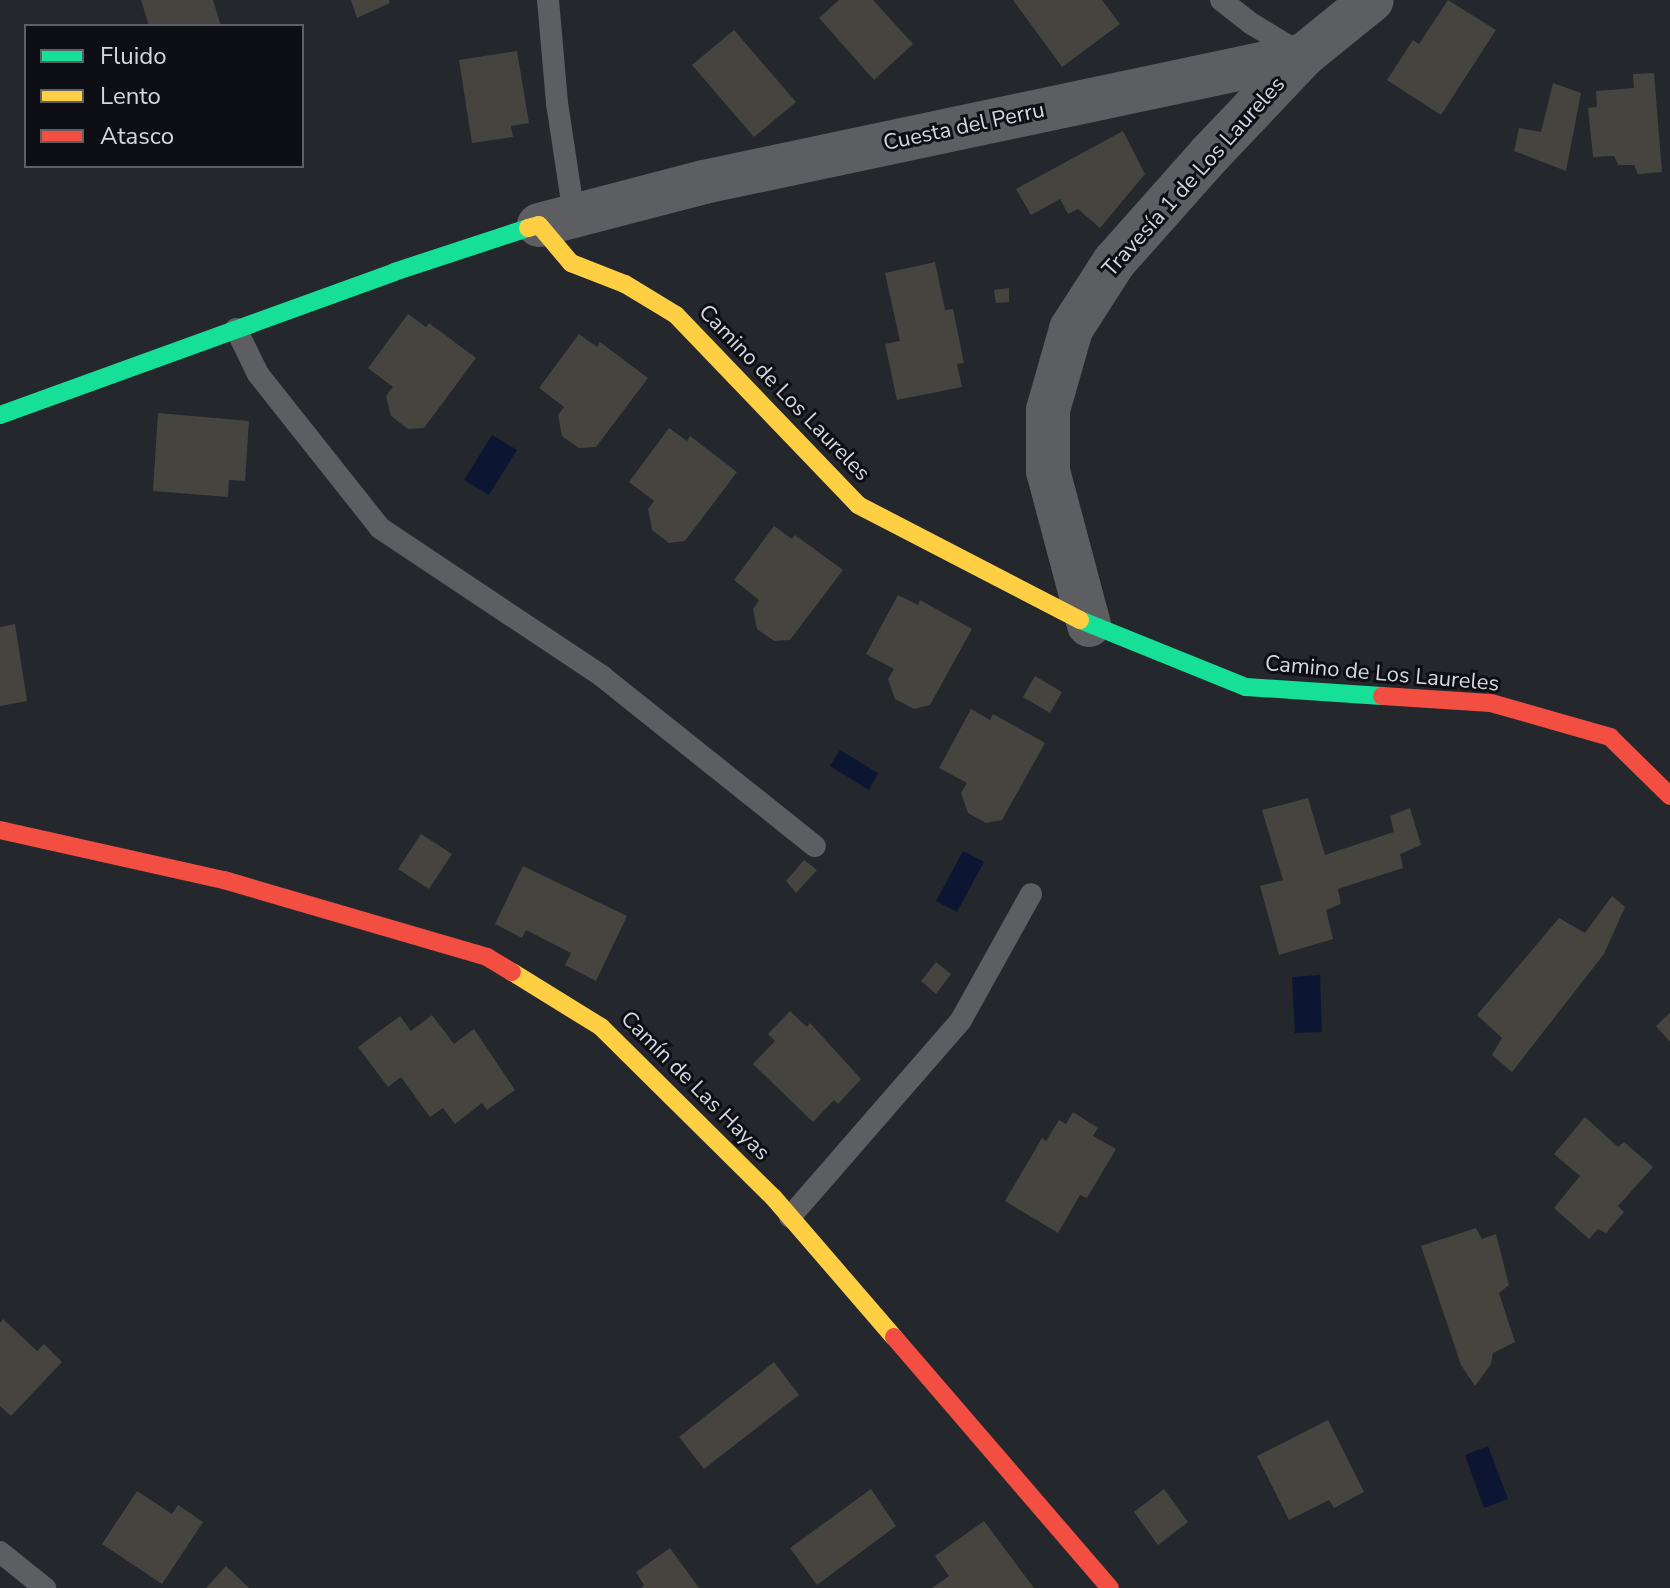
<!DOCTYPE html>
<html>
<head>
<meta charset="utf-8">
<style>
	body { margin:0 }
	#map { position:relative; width:1670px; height:1588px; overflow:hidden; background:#24272c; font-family:"Nunito Sans",sans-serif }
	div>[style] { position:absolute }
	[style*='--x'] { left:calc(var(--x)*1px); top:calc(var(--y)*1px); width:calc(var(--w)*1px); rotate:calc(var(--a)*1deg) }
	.water>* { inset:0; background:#0c1633 }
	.building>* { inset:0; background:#45443f }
	.lane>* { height:22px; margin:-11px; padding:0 11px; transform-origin:11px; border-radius:11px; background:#5c5e62 }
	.street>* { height:44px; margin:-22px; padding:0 22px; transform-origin:22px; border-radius:22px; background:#5c5e62 }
	.fast>* { height:18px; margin:-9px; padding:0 9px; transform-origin:9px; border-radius:9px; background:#16e098 }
	.slow>* { height:18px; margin:-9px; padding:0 9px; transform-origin:9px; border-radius:9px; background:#ffcf43 }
	.jam>* { height:18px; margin:-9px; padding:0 9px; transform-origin:9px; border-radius:9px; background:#f24e42 }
	span { translate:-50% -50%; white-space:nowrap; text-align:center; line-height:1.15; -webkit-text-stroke:6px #0d0f14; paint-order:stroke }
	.street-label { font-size:22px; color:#d4d7df }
	.legend { position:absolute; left:24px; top:24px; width:280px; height:144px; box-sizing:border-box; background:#0d0f14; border:2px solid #5d5f65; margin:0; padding:10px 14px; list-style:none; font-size:24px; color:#d4d7df }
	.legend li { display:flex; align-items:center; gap:16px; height:40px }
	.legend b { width:40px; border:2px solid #5d5f65 }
</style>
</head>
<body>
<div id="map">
	<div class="water">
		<div style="clip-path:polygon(492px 435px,517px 450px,489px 495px,464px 480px)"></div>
		<div style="clip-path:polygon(840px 750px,878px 773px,869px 790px,830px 766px)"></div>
		<div style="clip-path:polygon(963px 851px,984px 862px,957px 912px,936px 901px)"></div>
		<div style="clip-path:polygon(1320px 975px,1322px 1032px,1295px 1033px,1292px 977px)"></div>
		<div style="clip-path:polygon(1488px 1446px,1508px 1499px,1484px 1508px,1465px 1455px)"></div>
	</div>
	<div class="building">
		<div style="clip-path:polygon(141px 0,213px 0,221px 26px,149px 26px)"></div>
		<div style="clip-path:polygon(351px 0,389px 0,390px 3px,357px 18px)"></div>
		<div style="clip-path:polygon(839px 0,873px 0,913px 44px,874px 80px,819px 18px)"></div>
		<div style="clip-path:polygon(1013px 0,1102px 0,1120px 24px,1062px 67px)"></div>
		<div style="clip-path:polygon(1448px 0,1496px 30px,1441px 115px,1387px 80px,1413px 40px,1419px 44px)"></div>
		<div style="clip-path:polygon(734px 30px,796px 102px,754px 137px,692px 65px)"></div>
		<div style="clip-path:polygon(517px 51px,529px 123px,511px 126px,513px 137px,472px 143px,459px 60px)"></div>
		<div style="clip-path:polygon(1654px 73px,1662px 172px,1638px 174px,1634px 165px,1618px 165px,1614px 156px,1593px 157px,1588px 108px,1597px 107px,1596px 91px,1634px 88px,1633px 74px)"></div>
		<div style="clip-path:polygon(1553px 83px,1581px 93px,1566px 171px,1514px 151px,1519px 128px,1541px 132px)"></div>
		<div style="clip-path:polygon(1123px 131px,1145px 174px,1100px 228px,1078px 209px,1068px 214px,1060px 199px,1031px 215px,1016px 189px)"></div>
		<div style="clip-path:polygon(935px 262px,945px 310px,953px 309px,964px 363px,957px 364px,962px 387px,897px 400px,885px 344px,900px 341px,885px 273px)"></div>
		<div style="clip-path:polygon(1009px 288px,1009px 302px,996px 303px,994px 290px)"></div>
		<div style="clip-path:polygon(408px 314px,426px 327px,429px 323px,476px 358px,424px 428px,408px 429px,391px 416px,386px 396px,393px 387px,368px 368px)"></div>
		<div style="clip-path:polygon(579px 334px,597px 347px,600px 342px,648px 378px,596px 447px,579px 448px,562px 436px,558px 415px,564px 407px,539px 388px)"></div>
		<div style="clip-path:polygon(158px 413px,249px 421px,245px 481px,229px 480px,228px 497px,153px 491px)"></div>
		<div style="clip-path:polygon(669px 428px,687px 441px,690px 436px,737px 472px,685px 541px,669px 543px,652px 530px,648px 509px,654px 501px,629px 482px)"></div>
		<div style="clip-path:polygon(774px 526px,792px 539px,795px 535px,843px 570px,790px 640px,774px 641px,757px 629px,753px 609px,759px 600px,734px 580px)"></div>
		<div style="clip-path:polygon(898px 595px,918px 605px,920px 600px,972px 629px,930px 705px,914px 709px,895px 699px,888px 679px,894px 669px,866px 654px)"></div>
		<div style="clip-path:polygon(15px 624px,27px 701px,0 706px,0 627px)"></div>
		<div style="clip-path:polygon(1035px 676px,1062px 692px,1050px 713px,1023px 697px)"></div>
		<div style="clip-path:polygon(971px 709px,990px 720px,993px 714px,1045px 743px,1002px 820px,986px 823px,968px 813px,961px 793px,967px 783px,939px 768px)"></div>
		<div style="clip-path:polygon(1308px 798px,1325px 855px,1394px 832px,1390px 816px,1410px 808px,1421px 845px,1400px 854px,1403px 868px,1338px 889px,1341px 904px,1326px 910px,1333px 939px,1279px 955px,1260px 886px,1283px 880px,1262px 810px)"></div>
		<div style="clip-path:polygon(421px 834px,452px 854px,429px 889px,398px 869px)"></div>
		<div style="clip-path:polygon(804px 860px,817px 870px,796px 893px,786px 881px)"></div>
		<div style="clip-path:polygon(523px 866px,627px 916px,596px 981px,565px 965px,571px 953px,526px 930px,522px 938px,495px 924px)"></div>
		<div style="clip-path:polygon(1612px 896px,1625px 907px,1604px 954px,1512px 1072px,1492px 1055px,1502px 1038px,1477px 1015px,1559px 918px,1585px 933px)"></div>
		<div style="clip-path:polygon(936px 962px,951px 974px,936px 994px,921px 981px)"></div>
		<div style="clip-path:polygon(790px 1011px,807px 1027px,810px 1023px,861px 1079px,838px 1104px,834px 1100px,813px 1122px,753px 1064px,775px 1041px,768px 1034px)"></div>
		<div style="clip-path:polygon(1670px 1013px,1670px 1042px,1656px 1026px)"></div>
		<div style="clip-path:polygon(432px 1015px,454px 1044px,474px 1029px,515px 1090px,487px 1110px,482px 1103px,455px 1124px,443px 1108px,430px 1117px,401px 1077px,388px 1087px,358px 1047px,400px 1016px,411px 1031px)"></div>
		<div style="clip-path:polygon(1073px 1112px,1098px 1128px,1093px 1136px,1116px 1149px,1087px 1198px,1080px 1195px,1058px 1233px,1005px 1201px,1042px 1138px,1046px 1141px,1059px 1120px,1066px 1124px)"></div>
		<div style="clip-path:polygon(1585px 1117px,1618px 1147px,1624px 1142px,1653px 1167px,1618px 1206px,1624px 1212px,1606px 1233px,1598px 1229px,1589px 1239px,1554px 1208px,1580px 1176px,1554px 1154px)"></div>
		<div style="clip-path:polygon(1476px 1228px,1482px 1239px,1496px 1234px,1509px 1285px,1499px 1293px,1515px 1342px,1493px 1353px,1491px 1364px,1475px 1386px,1461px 1365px,1421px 1246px)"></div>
		<div style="clip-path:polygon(3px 1319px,37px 1351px,44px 1344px,62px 1362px,11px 1416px,0 1406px,0 1323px)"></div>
		<div style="clip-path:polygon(774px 1362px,799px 1395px,704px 1469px,679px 1437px)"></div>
		<div style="clip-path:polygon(1328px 1420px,1364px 1492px,1334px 1508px,1329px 1500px,1289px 1520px,1257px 1456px)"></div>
		<div style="clip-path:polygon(871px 1489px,896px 1526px,817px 1585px,790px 1548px)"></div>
		<div style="clip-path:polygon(1164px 1489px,1188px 1522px,1158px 1545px,1134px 1512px)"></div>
		<div style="clip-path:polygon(137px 1491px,172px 1514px,178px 1505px,203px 1522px,162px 1584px,102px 1544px)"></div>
		<div style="clip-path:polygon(984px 1521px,1034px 1588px,932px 1588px,949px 1576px,935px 1556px)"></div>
		<div style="clip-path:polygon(670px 1548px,699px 1588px,641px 1588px,644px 1585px,636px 1572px)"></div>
		<div style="clip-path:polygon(226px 1566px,249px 1588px,206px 1588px)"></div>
	</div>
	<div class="lane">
		<div style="--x:548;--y:0;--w:103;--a:85"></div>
		<div style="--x:557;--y:103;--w:114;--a:81.4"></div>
		<div style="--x:1221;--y:0;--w:39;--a:38"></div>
		<div style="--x:1252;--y:24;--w:56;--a:31.1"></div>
		<div style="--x:236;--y:329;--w:50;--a:63.9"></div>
		<div style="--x:258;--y:374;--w:196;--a:51.6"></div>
		<div style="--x:380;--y:528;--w:268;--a:33.7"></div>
		<div style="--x:603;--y:677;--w:271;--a:38.6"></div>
		<div style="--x:790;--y:1217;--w:261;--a:-49"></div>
		<div style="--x:961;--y:1020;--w:144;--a:-60.9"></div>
		<div style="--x:0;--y:1552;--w:58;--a:38.7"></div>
	</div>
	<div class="street">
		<div style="--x:539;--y:225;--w:171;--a:-14.6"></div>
		<div style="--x:704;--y:182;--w:613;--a:-11.95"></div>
		<div style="--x:1304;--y:55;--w:87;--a:-39"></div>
		<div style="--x:1089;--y:625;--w:159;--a:-104.9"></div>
		<div style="--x:1048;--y:471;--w:61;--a:-90"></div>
		<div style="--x:1048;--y:410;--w:84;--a:-74.1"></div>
		<div style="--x:1071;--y:329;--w:80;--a:-57.3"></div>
		<div style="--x:1114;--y:262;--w:144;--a:-48.4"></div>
		<div style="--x:1210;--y:154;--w:137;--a:-46.5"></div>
	</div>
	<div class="fast">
		<div style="--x:0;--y:415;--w:419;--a:-19.9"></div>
		<div style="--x:394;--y:272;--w:141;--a:-18.2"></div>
		<div style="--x:1080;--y:620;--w:179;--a:22"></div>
		<div style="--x:1246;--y:687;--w:136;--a:3.8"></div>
	</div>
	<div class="slow">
		<div style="--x:528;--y:228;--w:11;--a:-15"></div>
		<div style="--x:539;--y:225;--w:50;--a:49.9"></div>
		<div style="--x:571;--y:263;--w:58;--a:21.3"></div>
		<div style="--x:625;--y:284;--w:60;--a:31.3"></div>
		<div style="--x:676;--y:315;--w:263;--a:46.2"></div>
		<div style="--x:858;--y:505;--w:250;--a:27.4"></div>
		<div style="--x:512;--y:972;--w:105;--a:31.7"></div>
		<div style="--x:601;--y:1027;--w:242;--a:44.7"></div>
		<div style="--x:773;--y:1197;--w:185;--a:49.2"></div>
	</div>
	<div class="jam">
		<div style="--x:1382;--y:696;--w:109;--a:3.7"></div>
		<div style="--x:1491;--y:703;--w:124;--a:15.9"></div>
		<div style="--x:1610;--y:737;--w:84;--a:44.5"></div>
		<div style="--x:0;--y:830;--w:230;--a:12.6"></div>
		<div style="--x:224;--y:880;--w:274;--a:16.3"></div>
		<div style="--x:487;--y:957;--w:29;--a:31"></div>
		<div style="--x:894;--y:1337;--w:331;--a:49.3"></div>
	</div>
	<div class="street-label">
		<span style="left:964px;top:127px;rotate:-12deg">Cuesta del Perru</span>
		<span style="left:1194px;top:177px;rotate:-48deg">Travesía 1 de Los Laureles</span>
		<span style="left:784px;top:393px;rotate:46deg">Camino de Los Laureles</span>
		<span style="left:1382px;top:674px;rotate:5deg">Camino de Los Laureles</span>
		<span style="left:695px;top:1086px;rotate:45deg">Camín de Las Hayas</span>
	</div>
	<ul class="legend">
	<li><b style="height:10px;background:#16e098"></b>Fluido</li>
	<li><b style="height:10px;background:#ffcf43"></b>Lento</li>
	<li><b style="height:10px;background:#f24e42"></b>Atasco</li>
	</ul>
</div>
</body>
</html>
